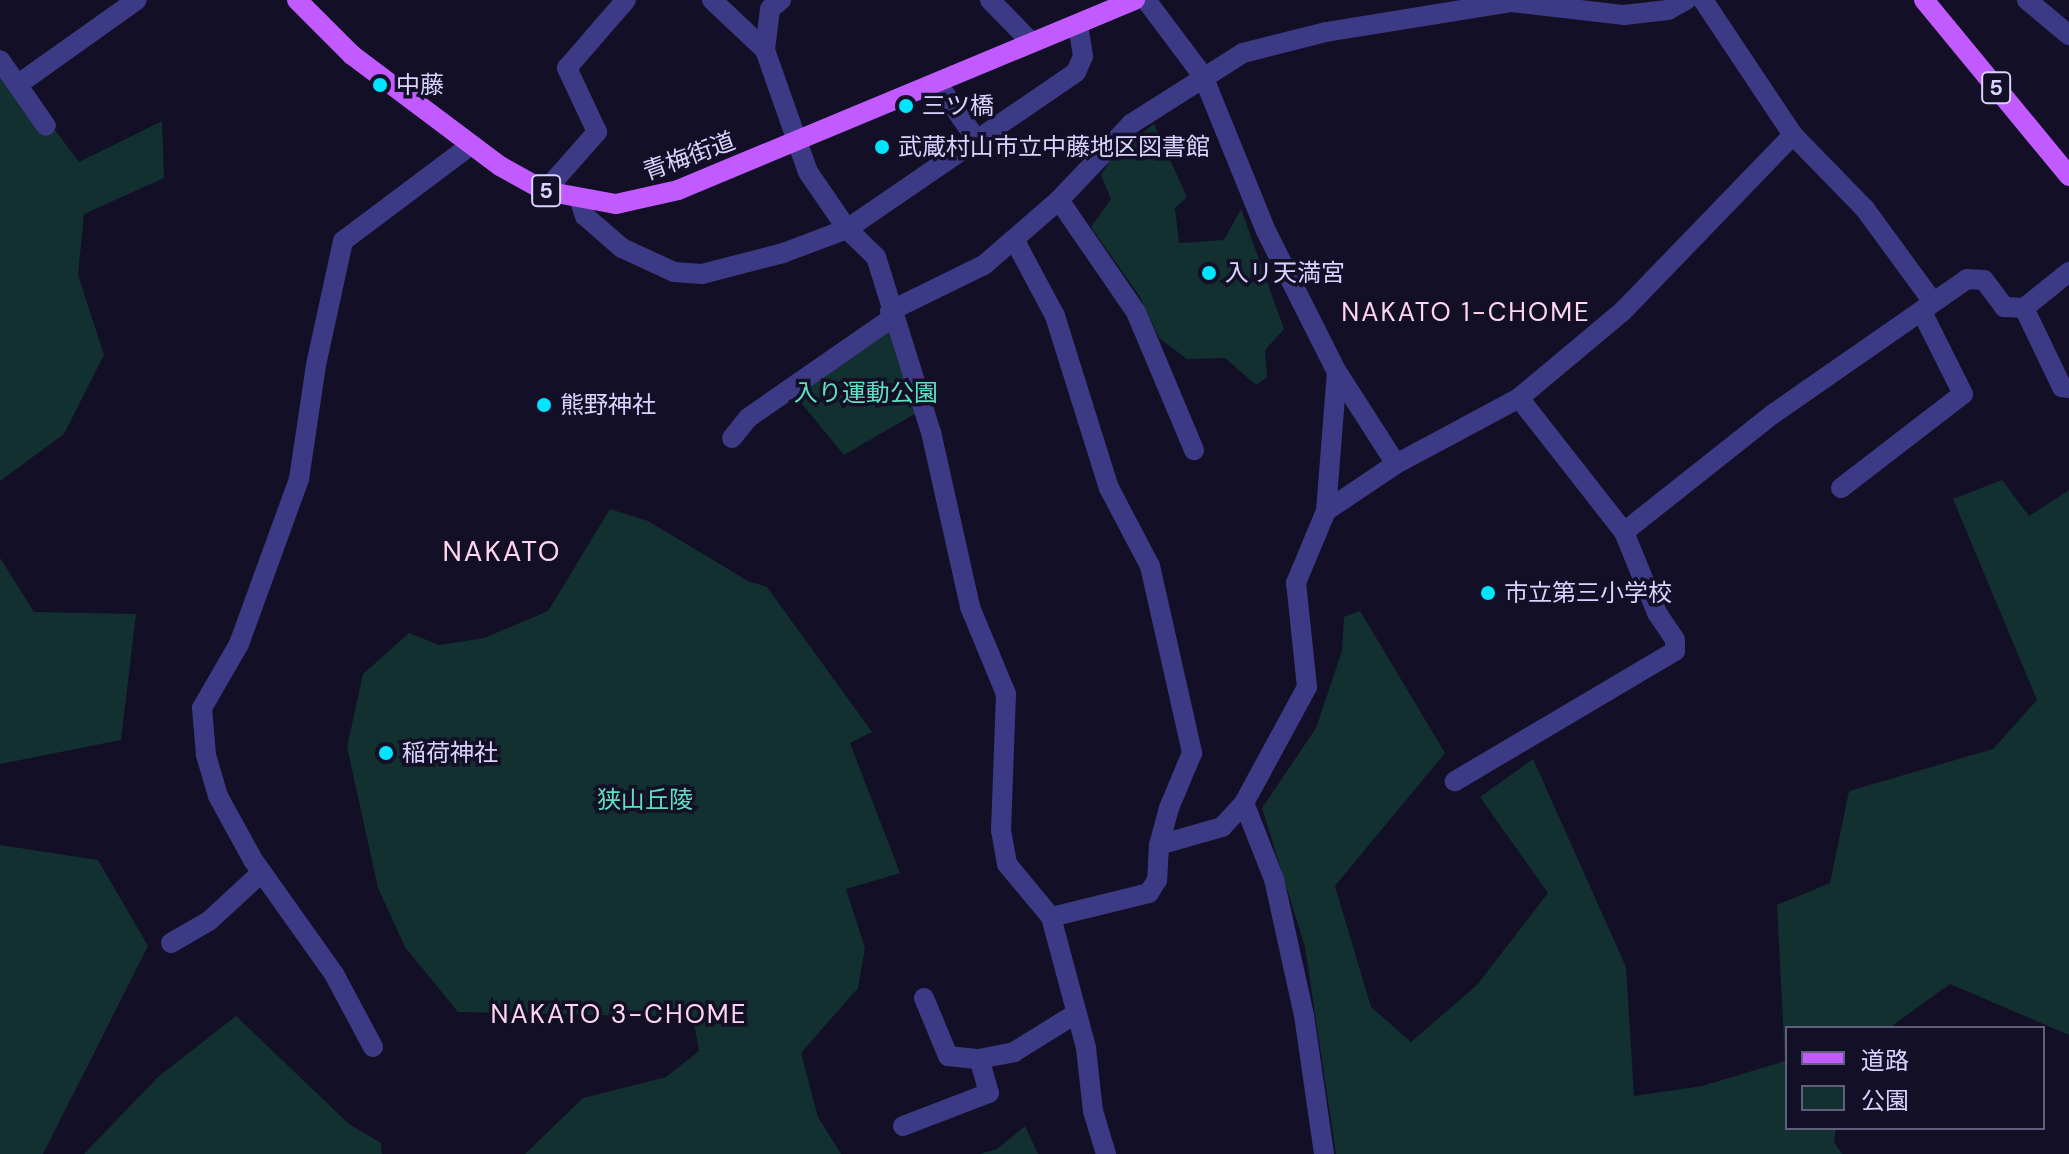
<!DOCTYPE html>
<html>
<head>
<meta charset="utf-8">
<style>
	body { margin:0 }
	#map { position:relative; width:2069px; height:1154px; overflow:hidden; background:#130f26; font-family:"DM Sans","Noto Sans JP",sans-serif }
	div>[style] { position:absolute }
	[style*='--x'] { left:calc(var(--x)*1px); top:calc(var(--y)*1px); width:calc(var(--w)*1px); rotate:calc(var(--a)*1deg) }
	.green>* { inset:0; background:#12302f }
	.minor>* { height:20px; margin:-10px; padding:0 10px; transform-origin:10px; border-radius:10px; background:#3d3a85 }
	.primary>* { height:20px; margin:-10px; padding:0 10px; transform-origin:10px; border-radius:10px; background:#c25bff }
	.dots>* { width:22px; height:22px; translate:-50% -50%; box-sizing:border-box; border:4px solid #130f26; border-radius:50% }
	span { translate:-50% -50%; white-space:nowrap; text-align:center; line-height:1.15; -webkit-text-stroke:7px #130f26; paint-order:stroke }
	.shield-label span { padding:2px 6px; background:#130f26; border:2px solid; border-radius:6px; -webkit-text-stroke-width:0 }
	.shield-label { font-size:22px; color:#d9d4ff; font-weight:700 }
	.poi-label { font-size:24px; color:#d9d4ff }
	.left { translate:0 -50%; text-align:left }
	.street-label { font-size:24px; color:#d9d4ff }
	.park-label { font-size:24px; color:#5fe0c0 }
	.neighbourhood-label { font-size:26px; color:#ffd6f0; letter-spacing:2px }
	.quarter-label { font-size:28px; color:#ffd6f0; letter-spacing:2px }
	.legend { position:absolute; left:1785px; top:1026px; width:260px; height:104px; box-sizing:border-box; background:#130f26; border:2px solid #625e7d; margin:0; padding:10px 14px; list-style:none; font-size:24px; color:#d9d4ff }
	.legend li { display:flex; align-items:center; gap:16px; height:40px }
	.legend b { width:40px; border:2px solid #625e7d }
</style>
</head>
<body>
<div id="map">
	<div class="green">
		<div style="clip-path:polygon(0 57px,79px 162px,162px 121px,164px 178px,84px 214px,78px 275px,104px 355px,64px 434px,0 481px)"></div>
		<div style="clip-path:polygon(1154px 124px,1187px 197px,1175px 208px,1179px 243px,1224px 240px,1241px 209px,1284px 329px,1265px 350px,1267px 377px,1256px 385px,1225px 358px,1187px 359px,1159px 338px,1140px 297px,1091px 227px,1111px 199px,1101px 175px,1114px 154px)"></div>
		<div style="clip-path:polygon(885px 327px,892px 332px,918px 412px,844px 455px,793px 393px)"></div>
		<div style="clip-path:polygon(2002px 480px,2029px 516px,2069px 490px,2069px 1035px,1950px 984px,1889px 1028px,1787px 1028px,1787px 1128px,1836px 1128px,1834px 1142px,1842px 1154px,1336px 1154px,1305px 947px,1262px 808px,1316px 728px,1342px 651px,1344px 617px,1360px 611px,1445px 753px,1335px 886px,1371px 1007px,1411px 1042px,1477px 985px,1548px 893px,1480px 797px,1533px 759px,1626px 967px,1634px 1096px,1702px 1086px,1785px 1061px,1777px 905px,1830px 883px,1849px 791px,1993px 749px,2037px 700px,1953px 499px)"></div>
		<div style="clip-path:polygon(610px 509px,648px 521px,748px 581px,767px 587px,872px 732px,850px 743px,900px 873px,846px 889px,865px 948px,858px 988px,801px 1053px,818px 1117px,841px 1154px,525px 1154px,583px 1098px,666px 1077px,699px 1051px,693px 1017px,458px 1012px,405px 947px,378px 888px,347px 747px,363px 674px,409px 633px,439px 645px,484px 638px,548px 611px)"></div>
		<div style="clip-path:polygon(0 558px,34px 612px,136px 614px,121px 740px,0 764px)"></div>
		<div style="clip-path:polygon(0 845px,98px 860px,148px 946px,43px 1154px,0 1154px)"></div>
		<div style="clip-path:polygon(236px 1016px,349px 1124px,381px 1143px,382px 1154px,84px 1154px,158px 1077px)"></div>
		<div style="clip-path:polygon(1025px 1126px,1038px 1154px,979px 1154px,997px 1149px)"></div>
	</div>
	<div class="minor">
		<div style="--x:712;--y:0;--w:73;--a:43.3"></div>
		<div style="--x:781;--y:0;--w:14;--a:141"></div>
		<div style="--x:770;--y:9;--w:41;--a:97"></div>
		<div style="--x:765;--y:50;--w:129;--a:70.6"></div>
		<div style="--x:808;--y:172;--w:69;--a:55.6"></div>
		<div style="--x:847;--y:229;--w:40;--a:44"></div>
		<div style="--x:876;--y:257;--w:183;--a:72.6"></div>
		<div style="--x:931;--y:432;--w:179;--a:77.4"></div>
		<div style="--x:970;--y:607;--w:94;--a:67.5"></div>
		<div style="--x:1006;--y:694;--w:136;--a:92.1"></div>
		<div style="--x:1001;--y:830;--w:35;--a:80"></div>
		<div style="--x:1007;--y:864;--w:69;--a:50.3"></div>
		<div style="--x:1051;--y:917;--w:136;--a:75"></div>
		<div style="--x:1086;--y:1048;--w:63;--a:83.7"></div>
		<div style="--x:1093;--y:1111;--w:45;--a:73.2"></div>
		<div style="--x:990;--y:0;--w:60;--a:45.7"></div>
		<div style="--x:1146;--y:0;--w:95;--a:53.1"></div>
		<div style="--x:1203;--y:76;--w:167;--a:67.9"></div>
		<div style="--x:1266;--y:231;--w:158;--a:63.3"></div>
		<div style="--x:1337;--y:372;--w:109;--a:57.3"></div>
		<div style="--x:1703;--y:0;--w:162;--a:56.3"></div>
		<div style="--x:1793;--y:135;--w:103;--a:45.8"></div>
		<div style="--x:1865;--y:209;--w:115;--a:53.8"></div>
		<div style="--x:2027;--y:0;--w:55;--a:39.8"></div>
		<div style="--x:0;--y:60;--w:80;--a:55.1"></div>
		<div style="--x:20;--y:83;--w:143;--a:-35.4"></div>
		<div style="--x:937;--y:83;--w:68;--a:55.1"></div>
		<div style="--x:545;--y:191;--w:79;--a:-48.6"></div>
		<div style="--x:597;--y:132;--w:71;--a:-115.1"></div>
		<div style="--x:567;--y:68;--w:90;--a:-49.1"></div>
		<div style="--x:1059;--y:200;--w:136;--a:55.5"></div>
		<div style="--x:1136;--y:312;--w:150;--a:67.2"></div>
		<div style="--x:580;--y:201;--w:16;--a:72"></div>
		<div style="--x:585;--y:216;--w:49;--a:40.9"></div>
		<div style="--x:622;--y:248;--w:57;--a:24.8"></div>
		<div style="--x:674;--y:272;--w:28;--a:4"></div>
		<div style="--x:702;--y:274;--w:84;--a:-14.5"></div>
		<div style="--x:783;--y:253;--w:68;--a:-20.6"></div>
		<div style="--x:847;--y:229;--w:278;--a:-34.4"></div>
		<div style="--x:1076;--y:72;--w:17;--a:-66"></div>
		<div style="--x:1083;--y:56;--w:32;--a:-99"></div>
		<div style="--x:1015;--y:241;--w:85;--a:61.9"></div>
		<div style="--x:1055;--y:316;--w:180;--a:72.6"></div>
		<div style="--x:1109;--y:488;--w:88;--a:62.3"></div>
		<div style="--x:1150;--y:566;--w:192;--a:77.3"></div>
		<div style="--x:1192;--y:753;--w:60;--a:112.7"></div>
		<div style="--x:1169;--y:808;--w:38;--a:105"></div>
		<div style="--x:1159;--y:845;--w:35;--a:93"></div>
		<div style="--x:1157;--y:880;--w:15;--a:122"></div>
		<div style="--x:1149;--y:893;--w:101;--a:166.2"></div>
		<div style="--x:2024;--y:308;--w:88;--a:64.3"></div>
		<div style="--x:2062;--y:387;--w:7;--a:8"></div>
		<div style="--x:890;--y:311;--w:105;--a:-26.1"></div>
		<div style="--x:984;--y:265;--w:99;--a:-40.9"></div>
		<div style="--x:1059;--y:200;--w:105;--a:-46.5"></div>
		<div style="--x:1131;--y:124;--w:133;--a:-32.4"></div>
		<div style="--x:1243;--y:53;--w:86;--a:-14.2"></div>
		<div style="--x:1326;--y:32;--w:187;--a:-9.2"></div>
		<div style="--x:1511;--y:2;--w:114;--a:6.6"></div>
		<div style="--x:1624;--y:15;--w:44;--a:-6.5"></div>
		<div style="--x:1668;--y:10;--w:21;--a:-29"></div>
		<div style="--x:1519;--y:398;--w:134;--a:-39.9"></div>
		<div style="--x:1622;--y:312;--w:246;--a:-46"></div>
		<div style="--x:732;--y:438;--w:26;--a:-51"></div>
		<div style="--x:748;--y:418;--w:175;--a:-34.8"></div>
		<div style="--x:1841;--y:488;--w:154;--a:-37.6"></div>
		<div style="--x:1963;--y:394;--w:92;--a:-116.6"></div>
		<div style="--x:1326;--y:511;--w:84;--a:-33.9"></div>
		<div style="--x:1396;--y:464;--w:140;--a:-28.2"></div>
		<div style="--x:1519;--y:398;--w:170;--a:51.9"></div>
		<div style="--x:1624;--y:532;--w:87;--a:67.8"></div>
		<div style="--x:1657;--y:613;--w:32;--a:56"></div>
		<div style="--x:1675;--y:640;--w:11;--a:90"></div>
		<div style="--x:1675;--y:651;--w:256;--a:149.4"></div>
		<div style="--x:1624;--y:532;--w:190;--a:-38.4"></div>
		<div style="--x:1773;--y:414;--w:236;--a:-34.8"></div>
		<div style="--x:1967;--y:279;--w:17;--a:3"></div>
		<div style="--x:1984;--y:280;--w:34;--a:53"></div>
		<div style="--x:2004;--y:307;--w:20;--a:3"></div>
		<div style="--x:2024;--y:308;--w:58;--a:-38.7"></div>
		<div style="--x:1244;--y:803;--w:82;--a:68.5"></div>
		<div style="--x:1274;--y:879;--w:139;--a:77.6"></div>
		<div style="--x:1304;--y:1015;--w:140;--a:81.8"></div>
		<div style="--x:1159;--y:845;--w:66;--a:-15.9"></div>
		<div style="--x:1222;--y:827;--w:33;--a:-47"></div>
		<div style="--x:1244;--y:803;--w:132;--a:-61.5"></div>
		<div style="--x:1307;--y:687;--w:105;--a:-96"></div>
		<div style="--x:1296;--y:583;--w:78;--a:-67.4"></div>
		<div style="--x:1326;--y:511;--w:139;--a:-85.5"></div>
		<div style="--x:171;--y:943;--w:44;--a:-30.1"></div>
		<div style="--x:209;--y:921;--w:71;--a:-42.7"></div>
		<div style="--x:924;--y:998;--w:63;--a:67.5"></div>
		<div style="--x:948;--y:1056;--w:31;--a:6"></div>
		<div style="--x:979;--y:1059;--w:36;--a:-11"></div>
		<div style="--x:1014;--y:1052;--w:74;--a:-31.8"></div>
		<div style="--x:373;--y:1047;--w:83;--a:-118.1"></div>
		<div style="--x:334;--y:974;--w:140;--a:-125.4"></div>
		<div style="--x:253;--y:860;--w:73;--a:-118.7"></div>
		<div style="--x:218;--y:796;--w:43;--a:-106.3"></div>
		<div style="--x:206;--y:755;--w:47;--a:-94.9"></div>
		<div style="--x:202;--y:708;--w:74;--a:-60"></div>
		<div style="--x:239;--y:644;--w:176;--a:-70"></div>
		<div style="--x:299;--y:479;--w:115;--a:-81.5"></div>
		<div style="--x:316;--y:365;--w:127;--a:-77.7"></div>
		<div style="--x:343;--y:241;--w:160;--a:-36.9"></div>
		<div style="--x:903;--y:1126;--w:92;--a:-21"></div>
		<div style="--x:989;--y:1093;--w:35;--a:-106"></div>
	</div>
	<div class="primary">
		<div style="--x:297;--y:0;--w:78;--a:45"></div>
		<div style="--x:352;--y:55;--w:185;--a:36.9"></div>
		<div style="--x:500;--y:166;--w:51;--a:29.1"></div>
		<div style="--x:545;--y:191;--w:72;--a:10.4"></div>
		<div style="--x:616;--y:204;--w:64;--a:-12.7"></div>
		<div style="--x:678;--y:190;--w:495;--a:-22.6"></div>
		<div style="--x:1924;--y:0;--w:228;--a:50.5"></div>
	</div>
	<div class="dots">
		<div style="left:380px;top:85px;background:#00e5ff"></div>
		<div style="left:906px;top:106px;background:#00e5ff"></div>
		<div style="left:882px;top:147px;background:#00e5ff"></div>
		<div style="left:1209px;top:273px;background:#00e5ff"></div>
		<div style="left:544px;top:405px;background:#00e5ff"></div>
		<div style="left:1488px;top:593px;background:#00e5ff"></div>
		<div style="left:386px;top:753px;background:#00e5ff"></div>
	</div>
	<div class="shield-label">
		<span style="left:1996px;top:88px">5</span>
		<span style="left:546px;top:191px">5</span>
	</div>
	<div class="poi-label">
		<span class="left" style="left:396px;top:85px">中藤</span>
		<span class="left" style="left:922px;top:106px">三ツ橋</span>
		<span class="left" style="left:898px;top:147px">武蔵村山市立中藤地区図書館</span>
		<span class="left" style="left:1225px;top:273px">入リ天満宮</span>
		<span class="left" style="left:560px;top:405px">熊野神社</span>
		<span class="left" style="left:1504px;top:593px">市立第三小学校</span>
		<span class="left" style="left:402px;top:753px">稲荷神社</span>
	</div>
	<div class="street-label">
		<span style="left:689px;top:156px;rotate:-20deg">青梅街道</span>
	</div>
	<div class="park-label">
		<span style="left:866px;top:393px">入り運動公園</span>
		<span style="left:645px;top:800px">狭山丘陵</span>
	</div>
	<div class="neighbourhood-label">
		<span style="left:1466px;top:313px">NAKATO 1-CHOME</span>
		<span style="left:619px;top:1015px">NAKATO 3-CHOME</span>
	</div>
	<div class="quarter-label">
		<span style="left:502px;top:552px">NAKATO</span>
	</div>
	<ul class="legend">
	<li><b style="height:10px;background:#c25bff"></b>道路</li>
	<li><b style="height:22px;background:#12302f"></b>公園</li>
	</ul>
</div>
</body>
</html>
